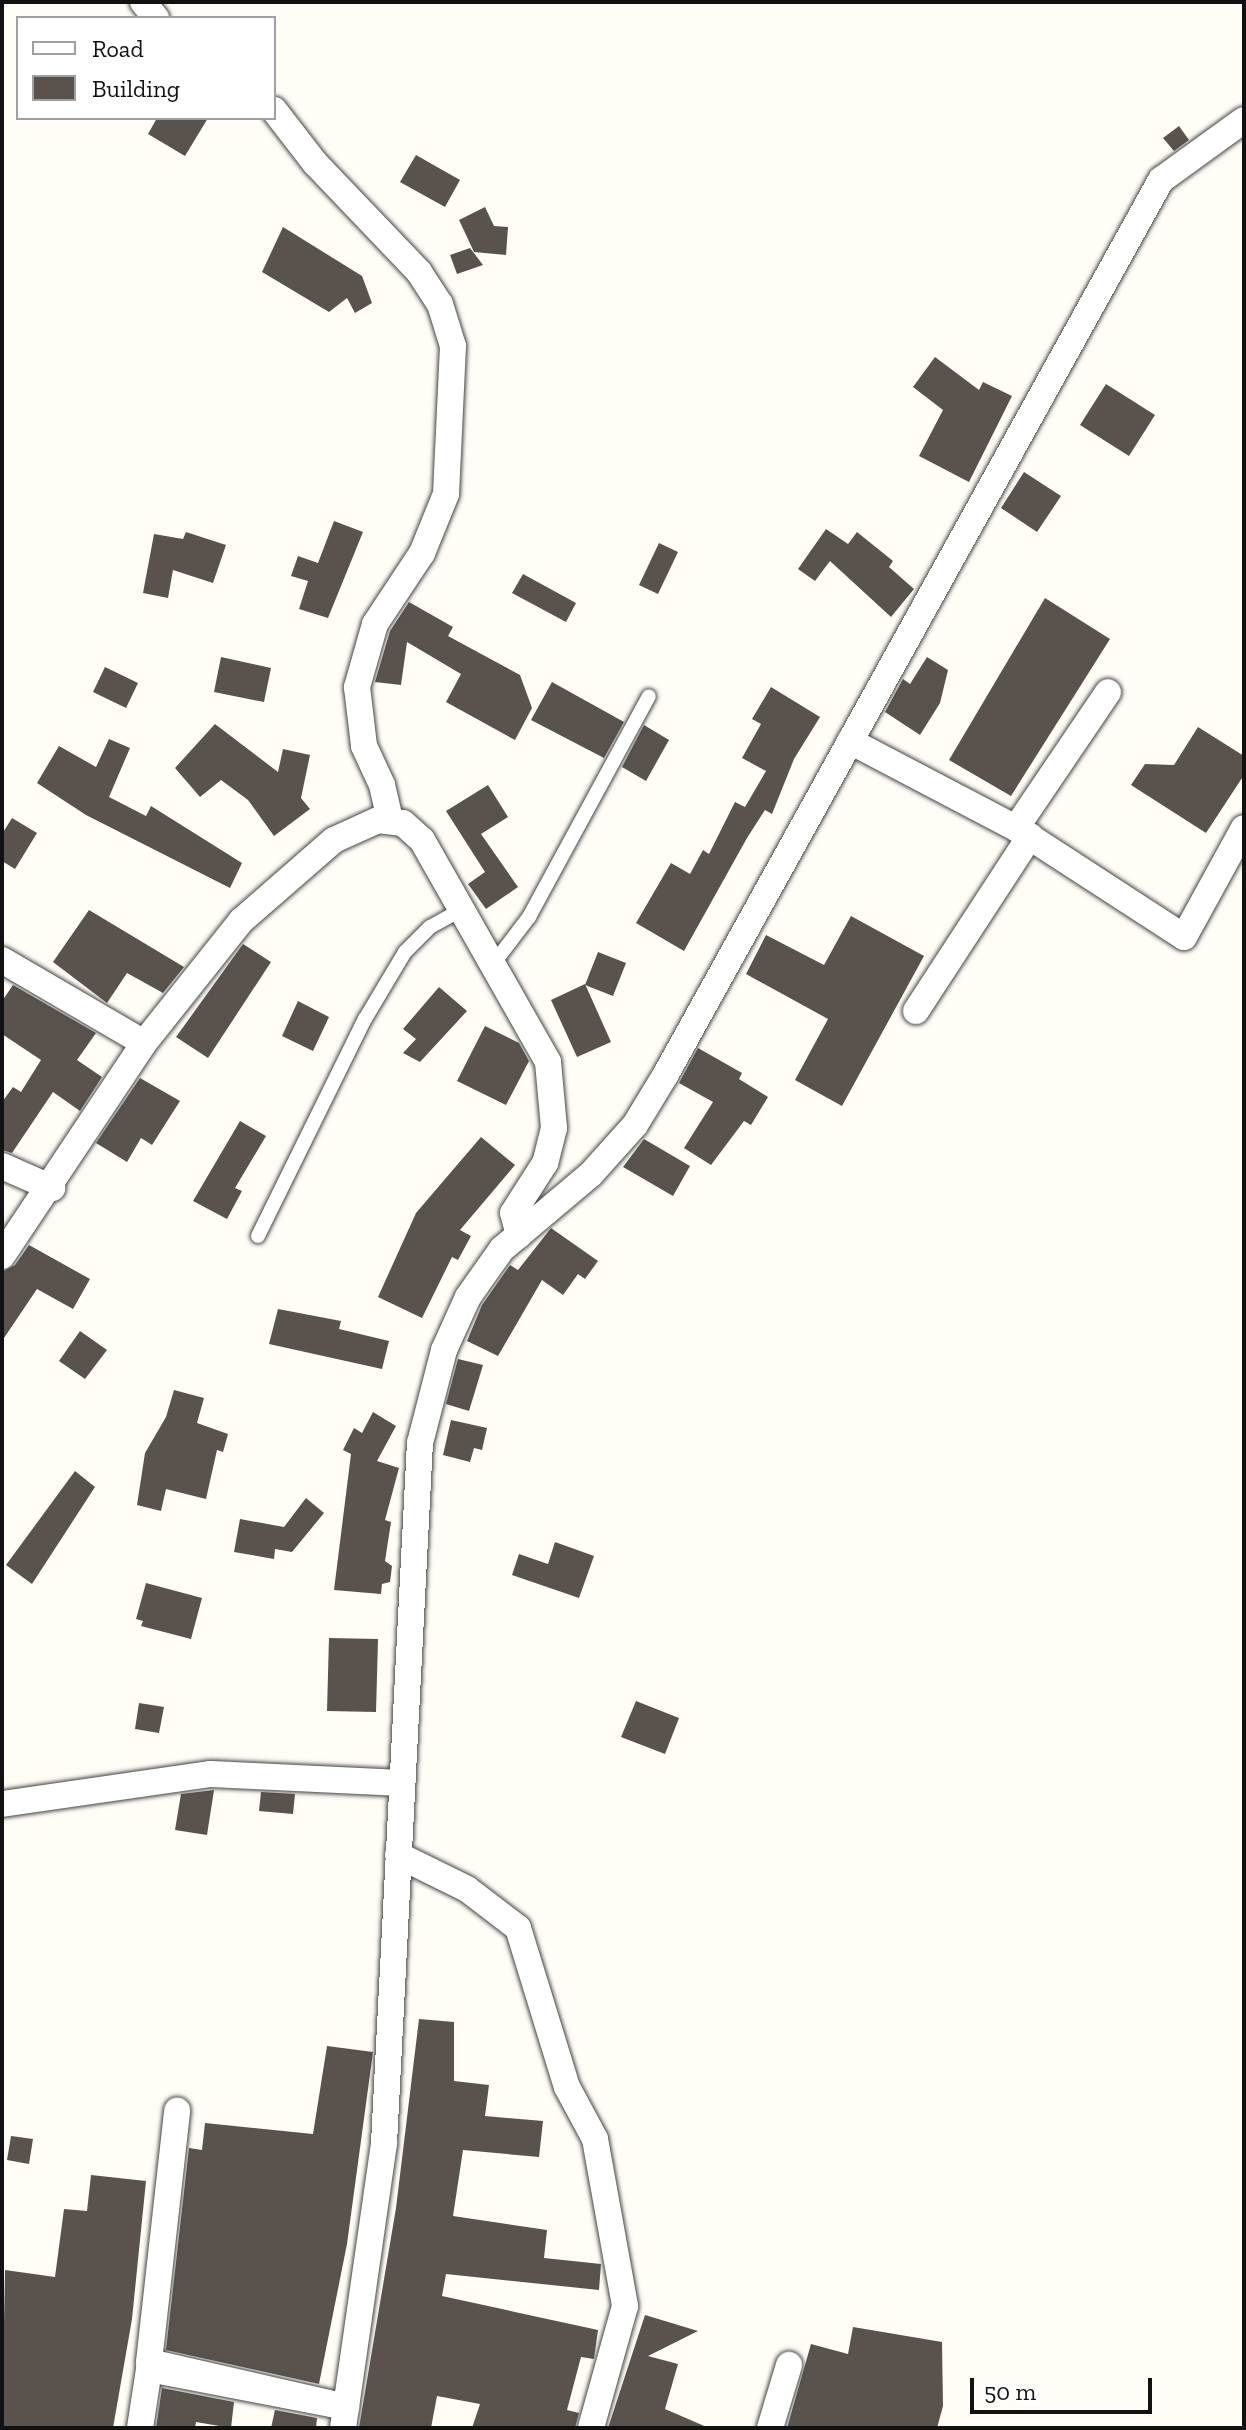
<!DOCTYPE html>
<html>
<head>
<meta charset="utf-8">
<style>
	body { margin:0 }
	#map { position:relative; width:1246px; height:2430px; overflow:hidden; background:#fffdf5; font-family:"Zilla Slab",serif }
	div>[style] { position:absolute }
	[style*='--x'] { left:calc(var(--x)*1px); top:calc(var(--y)*1px); width:calc(var(--w)*1px); rotate:calc(var(--a)*1deg) }
	.building>* { inset:0; background:#5a524d }
	.roads { filter:drop-shadow(0 0 2px #444) drop-shadow(0 0 2px #444) }
	.lane>* { height:14px; margin:-7px; padding:0 7px; transform-origin:7px; border-radius:7px; background:#fff }
	.street>* { height:26px; margin:-13px; padding:0 13px; transform-origin:13px; border-radius:13px; background:#fff }
	span { translate:-50% -50%; white-space:nowrap; text-align:center; line-height:1.15; -webkit-text-stroke:8px #fff; paint-order:stroke }
	.frame { position:absolute; inset:0; border:4px solid #111; pointer-events:none }
	.legend { position:absolute; left:16px; top:16px; width:260px; height:104px; box-sizing:border-box; background:#fff; border:2px solid #a0a0a0; margin:0; padding:10px 14px; list-style:none; font-size:24px; color:#111 }
	.legend li { display:flex; align-items:center; gap:16px; height:40px }
	.legend b { width:40px; border:2px solid #a0a0a0 }
	.scale { position:absolute; left:970px; top:2378px; width:182px; height:36px; box-sizing:border-box; border:4px solid #111; border-top:0; padding-left:10px; font-size:24px; line-height:28px; white-space:nowrap; color:#111; -webkit-text-stroke:6px #fff; paint-order:stroke }
</style>
</head>
<body>
<div id="map">
	<div class="building">
		<div style="clip-path:polygon(157px 118px,208px 118px,185px 156px,148px 134px)"></div>
		<div style="clip-path:polygon(1179px 126px,1189px 140px,1174px 151px,1163px 138px)"></div>
		<div style="clip-path:polygon(416px 155px,460px 180px,445px 207px,400px 182px)"></div>
		<div style="clip-path:polygon(485px 207px,494px 226px,508px 227px,506px 255px,474px 252px,459px 220px)"></div>
		<div style="clip-path:polygon(283px 227px,362px 276px,372px 303px,355px 313px,347px 298px,329px 312px,262px 272px)"></div>
		<div style="clip-path:polygon(470px 248px,483px 265px,457px 274px,450px 255px)"></div>
		<div style="clip-path:polygon(935px 357px,979px 390px,983px 382px,1012px 396px,969px 482px,919px 456px,943px 410px,913px 387px)"></div>
		<div style="clip-path:polygon(1106px 384px,1155px 415px,1129px 456px,1080px 425px)"></div>
		<div style="clip-path:polygon(1024px 472px,1061px 496px,1037px 532px,1001px 508px)"></div>
		<div style="clip-path:polygon(334px 521px,363px 532px,328px 618px,299px 609px,308px 581px,291px 576px,298px 556px,318px 563px)"></div>
		<div style="clip-path:polygon(826px 529px,848px 544px,857px 532px,893px 561px,889px 567px,914px 589px,891px 617px,830px 561px,815px 581px,798px 569px)"></div>
		<div style="clip-path:polygon(186px 532px,226px 545px,213px 583px,173px 570px,168px 598px,143px 593px,154px 534px,183px 539px)"></div>
		<div style="clip-path:polygon(659px 543px,678px 552px,658px 594px,639px 585px)"></div>
		<div style="clip-path:polygon(523px 574px,576px 603px,566px 622px,512px 593px)"></div>
		<div style="clip-path:polygon(1045px 598px,1110px 639px,1011px 796px,949px 760px)"></div>
		<div style="clip-path:polygon(409px 602px,453px 627px,448px 636px,520px 675px,532px 708px,515px 740px,446px 702px,461px 674px,407px 642px,401px 685px,375px 682px,390px 631px)"></div>
		<div style="clip-path:polygon(221px 657px,271px 668px,264px 702px,214px 692px)"></div>
		<div style="clip-path:polygon(927px 657px,948px 670px,940px 703px,920px 735px,885px 712px,903px 679px,910px 684px)"></div>
		<div style="clip-path:polygon(105px 667px,138px 683px,126px 708px,93px 692px)"></div>
		<div style="clip-path:polygon(552px 682px,624px 722px,604px 758px,531px 720px)"></div>
		<div style="clip-path:polygon(771px 687px,820px 717px,794px 759px,772px 814px,765px 810px,747px 838px,684px 951px,636px 923px,671px 863px,690px 874px,703px 850px,709px 854px,735px 802px,745px 807px,766px 771px,742px 758px,761px 724px,752px 719px)"></div>
		<div style="clip-path:polygon(215px 724px,278px 772px,283px 749px,310px 755px,301px 798px,310px 809px,274px 836px,248px 800px,221px 780px,200px 797px,175px 768px)"></div>
		<div style="clip-path:polygon(644px 725px,669px 740px,646px 781px,622px 767px)"></div>
		<div style="clip-path:polygon(1198px 727px,1244px 756px,1244px 775px,1206px 833px,1131px 785px,1145px 764px,1174px 765px)"></div>
		<div style="clip-path:polygon(109px 739px,130px 748px,109px 797px,146px 816px,151px 806px,242px 863px,230px 888px,86px 815px,37px 783px,59px 746px,96px 767px)"></div>
		<div style="clip-path:polygon(488px 785px,508px 817px,481px 834px,518px 887px,486px 909px,468px 884px,485px 872px,446px 811px)"></div>
		<div style="clip-path:polygon(12px 818px,37px 833px,15px 869px,2px 861px,2px 834px)"></div>
		<div style="clip-path:polygon(89px 910px,184px 967px,163px 993px,127px 973px,107px 1003px,53px 962px)"></div>
		<div style="clip-path:polygon(851px 916px,924px 956px,842px 1106px,795px 1080px,828px 1019px,746px 974px,766px 935px,824px 965px)"></div>
		<div style="clip-path:polygon(243px 944px,271px 962px,208px 1058px,176px 1037px)"></div>
		<div style="clip-path:polygon(598px 952px,626px 963px,613px 996px,585px 985px)"></div>
		<div style="clip-path:polygon(585px 984px,611px 1042px,577px 1057px,551px 1000px)"></div>
		<div style="clip-path:polygon(13px 985px,96px 1033px,77px 1060px,102px 1077px,80px 1111px,53px 1092px,12px 1153px,2px 1150px,2px 1102px,13px 1087px,21px 1092px,41px 1060px,2px 1034px,2px 1001px)"></div>
		<div style="clip-path:polygon(439px 987px,467px 1011px,420px 1062px,403px 1053px,416px 1039px,403px 1029px)"></div>
		<div style="clip-path:polygon(298px 1001px,329px 1017px,313px 1051px,282px 1036px)"></div>
		<div style="clip-path:polygon(485px 1026px,519px 1043px,529px 1061px,506px 1105px,457px 1081px)"></div>
		<div style="clip-path:polygon(698px 1048px,742px 1073px,739px 1079px,768px 1097px,751px 1125px,744px 1121px,711px 1165px,684px 1148px,713px 1102px,679px 1083px)"></div>
		<div style="clip-path:polygon(140px 1078px,180px 1101px,152px 1145px,141px 1138px,127px 1162px,96px 1143px)"></div>
		<div style="clip-path:polygon(240px 1121px,266px 1136px,235px 1188px,242px 1191px,227px 1219px,193px 1201px)"></div>
		<div style="clip-path:polygon(481px 1137px,515px 1165px,460px 1230px,471px 1236px,458px 1260px,452px 1257px,422px 1318px,378px 1297px,416px 1213px)"></div>
		<div style="clip-path:polygon(644px 1139px,690px 1166px,673px 1196px,623px 1167px)"></div>
		<div style="clip-path:polygon(551px 1228px,598px 1261px,585px 1279px,578px 1274px,563px 1295px,542px 1280px,498px 1356px,467px 1341px,482px 1305px,510px 1265px,518px 1270px)"></div>
		<div style="clip-path:polygon(29px 1245px,90px 1279px,73px 1309px,37px 1289px,2px 1341px,2px 1272px,15px 1265px)"></div>
		<div style="clip-path:polygon(278px 1309px,341px 1321px,339px 1329px,389px 1341px,382px 1369px,269px 1344px)"></div>
		<div style="clip-path:polygon(80px 1331px,107px 1350px,85px 1379px,59px 1361px)"></div>
		<div style="clip-path:polygon(458px 1359px,483px 1365px,469px 1411px,446px 1404px)"></div>
		<div style="clip-path:polygon(174px 1390px,204px 1398px,197px 1423px,228px 1434px,223px 1452px,217px 1450px,206px 1499px,166px 1489px,161px 1511px,137px 1505px,145px 1453px,166px 1417px)"></div>
		<div style="clip-path:polygon(373px 1412px,396px 1426px,377px 1461px,399px 1468px,385px 1520px,391px 1522px,385px 1561px,392px 1566px,390px 1582px,382px 1584px,381px 1594px,334px 1590px,351px 1454px,343px 1450px,354px 1428px,362px 1433px)"></div>
		<div style="clip-path:polygon(451px 1420px,487px 1428px,482px 1450px,474px 1448px,470px 1462px,443px 1455px)"></div>
		<div style="clip-path:polygon(75px 1471px,95px 1487px,32px 1584px,6px 1565px)"></div>
		<div style="clip-path:polygon(306px 1498px,324px 1513px,292px 1552px,275px 1549px,274px 1559px,234px 1552px,240px 1519px,284px 1527px)"></div>
		<div style="clip-path:polygon(555px 1542px,594px 1556px,579px 1598px,512px 1575px,519px 1554px,548px 1564px)"></div>
		<div style="clip-path:polygon(146px 1583px,202px 1598px,191px 1639px,141px 1626px,143px 1621px,136px 1619px)"></div>
		<div style="clip-path:polygon(329px 1638px,378px 1639px,376px 1712px,327px 1711px)"></div>
		<div style="clip-path:polygon(636px 1701px,679px 1718px,665px 1754px,621px 1737px)"></div>
		<div style="clip-path:polygon(139px 1703px,164px 1707px,159px 1733px,135px 1729px)"></div>
		<div style="clip-path:polygon(214px 1790px,207px 1835px,175px 1830px,181px 1794px)"></div>
		<div style="clip-path:polygon(261px 1792px,295px 1794px,293px 1814px,259px 1811px)"></div>
		<div style="clip-path:polygon(419px 2019px,454px 2022px,454px 2081px,489px 2085px,485px 2116px,543px 2121px,539px 2157px,463px 2150px,453px 2216px,547px 2230px,544px 2258px,601px 2264px,599px 2290px,446px 2274px,442px 2296px,598px 2330px,594px 2359px,581px 2357px,567px 2410px,579px 2413px,575px 2428px,472px 2428px,480px 2404px,437px 2396px,431px 2428px,359px 2428px,396px 2208px)"></div>
		<div style="clip-path:polygon(327px 2046px,373px 2052px,347px 2244px,319px 2384px,166px 2350px,189px 2148px,202px 2150px,205px 2123px,313px 2134px)"></div>
		<div style="clip-path:polygon(11px 2136px,33px 2139px,29px 2164px,7px 2160px)"></div>
		<div style="clip-path:polygon(91px 2175px,146px 2181px,132px 2319px,113px 2428px,2px 2428px,5px 2270px,55px 2277px,64px 2209px,87px 2211px)"></div>
		<div style="clip-path:polygon(645px 2315px,698px 2331px,648px 2356px,678px 2364px,665px 2409px,709px 2428px,608px 2428px)"></div>
		<div style="clip-path:polygon(853px 2327px,942px 2342px,943px 2406px,937px 2428px,787px 2428px,811px 2344px,848px 2354px)"></div>
		<div style="clip-path:polygon(162px 2388px,234px 2402px,231px 2428px,196px 2422px,195px 2428px,156px 2428px)"></div>
		<div style="clip-path:polygon(275px 2410px,317px 2418px,316px 2428px,271px 2428px)"></div>
	</div>
	<div class="roads">
		<div class="lane">
			<div style="--x:494;--y:963;--w:58;--a:-52.7"></div>
			<div style="--x:529;--y:917;--w:251;--a:-61.5"></div>
			<div style="--x:258;--y:1236;--w:242;--a:-63.8"></div>
			<div style="--x:365;--y:1019;--w:78;--a:-59.2"></div>
			<div style="--x:405;--y:952;--w:35;--a:-45"></div>
			<div style="--x:430;--y:927;--w:37;--a:-29"></div>
		</div>
		<div class="street">
			<div style="--x:143;--y:2;--w:21;--a:51"></div>
			<div style="--x:274;--y:110;--w:67;--a:52.3"></div>
			<div style="--x:315;--y:163;--w:151;--a:46.3"></div>
			<div style="--x:419;--y:272;--w:38;--a:57"></div>
			<div style="--x:440;--y:304;--w:44;--a:72.8"></div>
			<div style="--x:453;--y:346;--w:148;--a:92.7"></div>
			<div style="--x:446;--y:494;--w:64;--a:112.1"></div>
			<div style="--x:422;--y:553;--w:85;--a:123.5"></div>
			<div style="--x:375;--y:624;--w:66;--a:105.9"></div>
			<div style="--x:357;--y:687;--w:59;--a:83.2"></div>
			<div style="--x:364;--y:746;--w:43;--a:65.2"></div>
			<div style="--x:382;--y:785;--w:36;--a:77"></div>
			<div style="--x:850;--y:741;--w:187;--a:27.7"></div>
			<div style="--x:1016;--y:828;--w:200;--a:33"></div>
			<div style="--x:1184;--y:937;--w:124;--a:-61.2"></div>
			<div style="--x:1016;--y:828;--w:164;--a:-55.9"></div>
			<div style="--x:2;--y:960;--w:164;--a:30.3"></div>
			<div style="--x:916;--y:1011;--w:209;--a:-56.9"></div>
			<div style="--x:2;--y:1166;--w:55;--a:23.7"></div>
			<div style="--x:2;--y:1256;--w:256;--a:-56.3"></div>
			<div style="--x:144;--y:1043;--w:156;--a:-51.5"></div>
			<div style="--x:241;--y:921;--w:123;--a:-41.1"></div>
			<div style="--x:334;--y:840;--w:48;--a:-24.4"></div>
			<div style="--x:378;--y:820;--w:25;--a:7"></div>
			<div style="--x:403;--y:823;--w:25;--a:42"></div>
			<div style="--x:422;--y:840;--w:255;--a:60.4"></div>
			<div style="--x:548;--y:1062;--w:66;--a:84.8"></div>
			<div style="--x:554;--y:1128;--w:36;--a:104"></div>
			<div style="--x:545;--y:1163;--w:59;--a:122.6"></div>
			<div style="--x:513;--y:1213;--w:23;--a:75"></div>
			<div style="--x:2;--y:1804;--w:211;--a:-8.2"></div>
			<div style="--x:211;--y:1774;--w:191;--a:2.7"></div>
			<div style="--x:398;--y:1855;--w:77;--a:26.2"></div>
			<div style="--x:467;--y:1889;--w:64;--a:37.4"></div>
			<div style="--x:518;--y:1928;--w:166;--a:72.9"></div>
			<div style="--x:567;--y:2087;--w:59;--a:61.7"></div>
			<div style="--x:595;--y:2139;--w:170;--a:79.8"></div>
			<div style="--x:625;--y:2306;--w:127;--a:105.6"></div>
			<div style="--x:140;--y:2428;--w:60;--a:-81.3"></div>
			<div style="--x:149;--y:2369;--w:201;--a:10.9"></div>
			<div style="--x:346;--y:2407;--w:202;--a:-167.1"></div>
			<div style="--x:149;--y:2362;--w:253;--a:-83.6"></div>
			<div style="--x:343;--y:2428;--w:288;--a:-81.8"></div>
			<div style="--x:384;--y:2143;--w:701;--a:-87.06"></div>
			<div style="--x:420;--y:1443;--w:96;--a:-75.5"></div>
			<div style="--x:444;--y:1350;--w:58;--a:-65.6"></div>
			<div style="--x:468;--y:1297;--w:59;--a:-54.7"></div>
			<div style="--x:502;--y:1249;--w:116;--a:-40.1"></div>
			<div style="--x:591;--y:1174;--w:66;--a:-48.1"></div>
			<div style="--x:635;--y:1125;--w:60;--a:-58.7"></div>
			<div style="--x:666;--y:1074;--w:1022;--a:-61.03"></div>
			<div style="--x:1161;--y:180;--w:102;--a:-35.9"></div>
			<div style="--x:770;--y:2428;--w:66;--a:-73.2"></div>
		</div>
	</div>
	<div class="frame"></div>
	<ul class="legend">
	<li><b style="height:10px;background:#fff"></b>Road</li>
	<li><b style="height:22px;background:#5a524d"></b>Building</li>
	</ul>
	<div class="scale">50 m</div>
</div>
</body>
</html>
